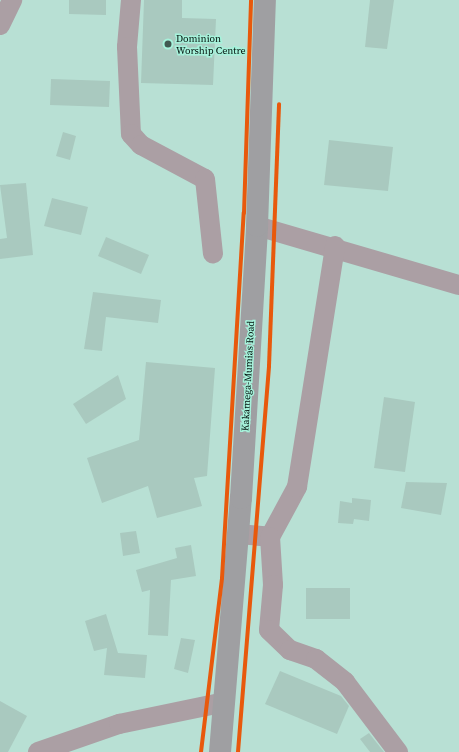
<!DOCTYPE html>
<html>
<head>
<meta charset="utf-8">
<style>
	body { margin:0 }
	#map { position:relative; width:459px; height:752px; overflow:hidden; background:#b8e0d4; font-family:"Source Serif 4",serif }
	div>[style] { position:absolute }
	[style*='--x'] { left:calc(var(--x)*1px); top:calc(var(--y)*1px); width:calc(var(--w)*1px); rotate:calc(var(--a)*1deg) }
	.building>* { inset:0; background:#a9c9bf }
	.minor>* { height:20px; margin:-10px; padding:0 10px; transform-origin:10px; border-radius:10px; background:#ab9fa4 }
	.trunk>* { height:22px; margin:-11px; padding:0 11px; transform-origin:11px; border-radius:11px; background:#9f9fa2 }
	.cycleway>* { height:4px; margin:-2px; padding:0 2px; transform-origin:2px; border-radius:2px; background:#e8590c }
	.dots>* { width:11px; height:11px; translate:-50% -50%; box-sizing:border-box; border:2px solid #a6f2db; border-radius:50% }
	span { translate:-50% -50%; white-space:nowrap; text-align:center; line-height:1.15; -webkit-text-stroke:3px #a6f2db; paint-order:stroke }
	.poi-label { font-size:10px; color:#00100a }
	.left { translate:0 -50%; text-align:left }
	.street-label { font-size:10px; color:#00100a }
</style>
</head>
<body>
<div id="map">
	<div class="building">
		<div style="clip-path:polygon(69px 0,106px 0,106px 15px,69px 14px)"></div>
		<div style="clip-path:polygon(144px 0,182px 0,182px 18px,216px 19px,213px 85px,141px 83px)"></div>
		<div style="clip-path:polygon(370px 0,394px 0,387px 49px,365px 47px)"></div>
		<div style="clip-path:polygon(51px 79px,110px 81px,109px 107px,50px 105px)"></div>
		<div style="clip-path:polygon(63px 132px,76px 136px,70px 160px,56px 156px)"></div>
		<div style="clip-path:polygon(329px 140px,393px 147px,388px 191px,324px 185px)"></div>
		<div style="clip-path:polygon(26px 183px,33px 255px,0 259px,0 239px,7px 238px,0 185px)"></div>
		<div style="clip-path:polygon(52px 198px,88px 207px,81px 235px,44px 226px)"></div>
		<div style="clip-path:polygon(106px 237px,149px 255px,141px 274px,98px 256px)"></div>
		<div style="clip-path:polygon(93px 292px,161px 300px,158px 323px,106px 317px,102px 351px,84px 349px)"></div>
		<div style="clip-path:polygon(146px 362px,215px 368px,207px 476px,194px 478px,202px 506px,157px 518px,148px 486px,102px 503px,87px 458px,139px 440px)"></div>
		<div style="clip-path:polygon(118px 375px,126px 399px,86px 424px,73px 404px)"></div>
		<div style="clip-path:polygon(384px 397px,415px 402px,405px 472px,374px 468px)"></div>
		<div style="clip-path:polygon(406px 482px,447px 483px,441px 515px,401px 508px)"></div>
		<div style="clip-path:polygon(352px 498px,371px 500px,369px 521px,354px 519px,353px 524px,338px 523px,340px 501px,352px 503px)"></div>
		<div style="clip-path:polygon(136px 531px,140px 553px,123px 556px,120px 533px)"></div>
		<div style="clip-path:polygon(191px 545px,196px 576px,171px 580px,168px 636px,148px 635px,150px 590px,142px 592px,136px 570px,177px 558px,175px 548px)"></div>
		<div style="clip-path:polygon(306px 588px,350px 588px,350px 619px,306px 619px)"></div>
		<div style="clip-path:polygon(106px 614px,118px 653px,147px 655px,145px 678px,104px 675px,107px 648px,94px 651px,85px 621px)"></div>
		<div style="clip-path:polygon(181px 638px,195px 640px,188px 673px,174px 669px)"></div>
		<div style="clip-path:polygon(280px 671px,341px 696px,349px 706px,337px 734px,265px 704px)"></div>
		<div style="clip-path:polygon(0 701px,27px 716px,8px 752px,0 752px)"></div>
		<div style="clip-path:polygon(369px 733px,384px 752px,370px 752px,360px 739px)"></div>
	</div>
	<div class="minor">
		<div style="--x:131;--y:0;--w:47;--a:94.9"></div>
		<div style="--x:127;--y:47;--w:87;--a:87.4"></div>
		<div style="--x:131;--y:134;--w:15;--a:48"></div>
		<div style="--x:141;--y:145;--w:72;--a:28"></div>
		<div style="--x:205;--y:179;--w:75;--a:83.9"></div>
		<div style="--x:0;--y:25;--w:28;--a:-64"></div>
		<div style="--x:257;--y:226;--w:210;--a:16.3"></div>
		<div style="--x:238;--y:534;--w:32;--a:5"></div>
		<div style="--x:270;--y:537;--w:57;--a:-61.6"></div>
		<div style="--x:297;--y:487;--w:244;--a:-81"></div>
		<div style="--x:270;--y:537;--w:48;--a:86.4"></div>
		<div style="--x:273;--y:585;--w:45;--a:95.1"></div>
		<div style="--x:269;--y:630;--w:29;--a:44"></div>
		<div style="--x:290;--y:650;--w:28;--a:19"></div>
		<div style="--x:316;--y:659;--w:37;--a:38"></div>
		<div style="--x:345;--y:682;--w:88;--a:52.9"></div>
		<div style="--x:38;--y:752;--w:86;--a:-19.1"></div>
		<div style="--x:119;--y:724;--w:108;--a:-11.7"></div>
	</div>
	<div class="trunk">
		<div style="--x:220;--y:752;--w:255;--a:-85.3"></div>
		<div style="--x:241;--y:498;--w:272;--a:-86.6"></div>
		<div style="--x:257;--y:226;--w:226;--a:-88"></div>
	</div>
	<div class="cycleway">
		<div style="--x:201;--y:752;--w:175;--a:-83.1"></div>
		<div style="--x:222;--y:578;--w:366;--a:-86.6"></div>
		<div style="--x:244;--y:213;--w:213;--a:-88.1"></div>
		<div style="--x:238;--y:752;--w:387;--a:-85.4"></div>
		<div style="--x:269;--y:366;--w:262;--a:-87.8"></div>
	</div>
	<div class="dots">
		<div style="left:168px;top:44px;background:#405951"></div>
	</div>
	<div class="poi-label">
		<span class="left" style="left:176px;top:44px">Dominion<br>Worship Centre</span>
	</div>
	<div class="street-label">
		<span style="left:248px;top:376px;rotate:-87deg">Kakamega-Mumias Road</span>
	</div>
</div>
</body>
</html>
